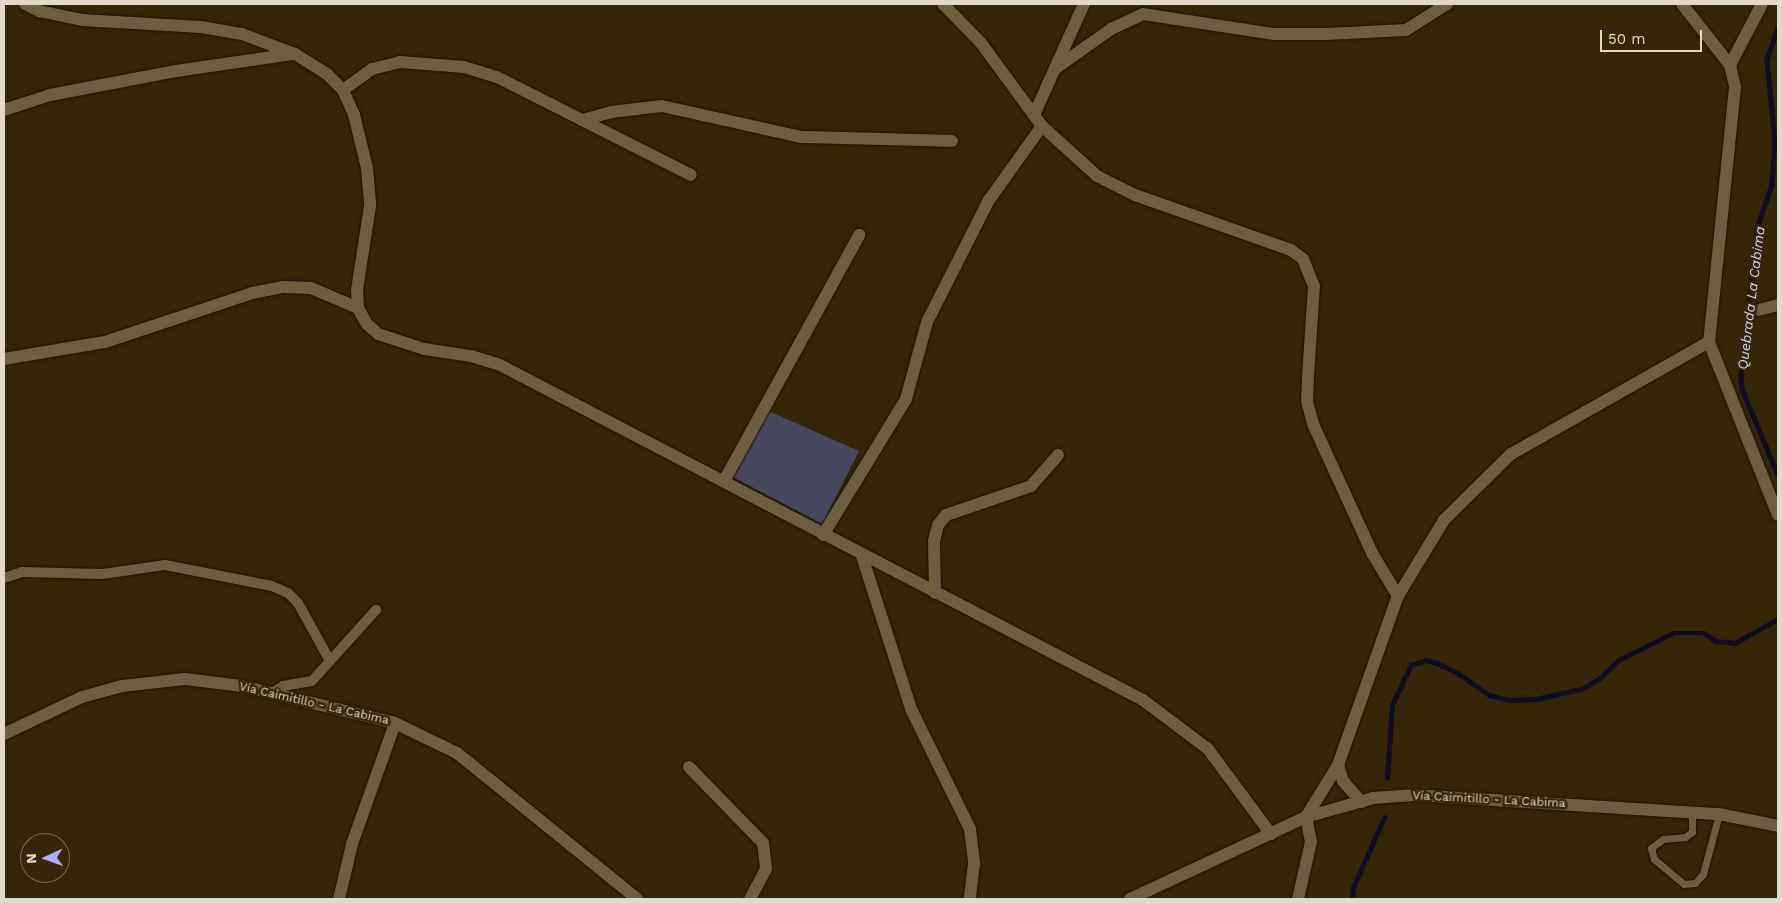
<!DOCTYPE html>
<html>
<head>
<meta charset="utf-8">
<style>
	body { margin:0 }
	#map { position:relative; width:1782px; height:903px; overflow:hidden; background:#342607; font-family:"Work Sans",sans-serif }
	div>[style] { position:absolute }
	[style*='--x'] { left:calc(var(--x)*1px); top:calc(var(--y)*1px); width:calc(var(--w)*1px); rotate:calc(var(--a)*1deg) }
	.green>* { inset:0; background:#47485f }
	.stream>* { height:4.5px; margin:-2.25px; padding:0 2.25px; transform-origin:2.25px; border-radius:2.25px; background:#0e0d22 }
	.roads { filter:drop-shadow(0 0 1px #190f00) drop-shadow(0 0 1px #190f00) }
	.service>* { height:7px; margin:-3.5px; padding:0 3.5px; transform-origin:3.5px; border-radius:3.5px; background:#6d5e3f }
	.pedestrian>* { height:10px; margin:-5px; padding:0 5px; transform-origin:5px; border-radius:5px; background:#6d5e3f }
	.minor>* { height:12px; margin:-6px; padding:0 6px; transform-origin:6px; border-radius:6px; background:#6d5e3f }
	.tertiary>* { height:12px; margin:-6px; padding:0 6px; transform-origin:6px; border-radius:6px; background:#6d5e3f }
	span { translate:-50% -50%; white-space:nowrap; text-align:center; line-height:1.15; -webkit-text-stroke:5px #342607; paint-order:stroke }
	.street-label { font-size:12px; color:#e2d9c8 }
	.water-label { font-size:14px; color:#d3d5ff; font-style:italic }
	.frame { position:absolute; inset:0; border:5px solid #e2d9c8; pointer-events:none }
	.north { position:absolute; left:20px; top:833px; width:50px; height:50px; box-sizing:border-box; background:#342607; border:1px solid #7a6e54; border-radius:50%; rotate:268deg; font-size:14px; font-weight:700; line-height:20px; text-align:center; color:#e2d9c8 }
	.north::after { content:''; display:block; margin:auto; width:18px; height:22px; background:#adaffb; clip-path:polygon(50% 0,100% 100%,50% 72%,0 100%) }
	.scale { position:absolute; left:1600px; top:30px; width:102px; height:22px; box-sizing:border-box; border:2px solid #e2d9c8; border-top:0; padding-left:6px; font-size:15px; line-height:18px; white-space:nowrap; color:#e2d9c8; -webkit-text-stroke:4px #342607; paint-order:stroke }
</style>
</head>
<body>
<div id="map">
	<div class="green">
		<div style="clip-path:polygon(766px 410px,859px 451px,822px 524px,731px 476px)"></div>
	</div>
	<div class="stream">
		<div style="--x:1778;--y:28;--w:34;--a:109"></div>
		<div style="--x:1767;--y:60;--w:80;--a:84.3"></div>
		<div style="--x:1775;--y:140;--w:45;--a:93.8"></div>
		<div style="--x:1772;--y:185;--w:46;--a:109.2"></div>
		<div style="--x:1757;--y:228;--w:148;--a:96.2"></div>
		<div style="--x:1741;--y:375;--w:14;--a:86"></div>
		<div style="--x:1742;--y:389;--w:93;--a:67.3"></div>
		<div style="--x:1387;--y:778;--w:73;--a:-86.1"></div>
		<div style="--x:1392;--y:705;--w:44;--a:-64.6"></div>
		<div style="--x:1411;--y:665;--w:16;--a:-18"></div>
		<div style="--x:1426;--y:660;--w:11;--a:15"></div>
		<div style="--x:1437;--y:663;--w:23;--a:25"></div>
		<div style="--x:1458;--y:673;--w:38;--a:35"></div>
		<div style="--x:1489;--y:695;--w:21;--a:14"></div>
		<div style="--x:1509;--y:700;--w:27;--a:-2"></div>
		<div style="--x:1536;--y:699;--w:46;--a:-12.5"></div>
		<div style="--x:1581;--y:689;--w:21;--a:-29"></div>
		<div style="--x:1599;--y:679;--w:28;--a:-44"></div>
		<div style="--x:1619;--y:660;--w:60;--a:-26.6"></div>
		<div style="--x:1673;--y:633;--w:31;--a:0"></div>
		<div style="--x:1704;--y:633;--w:14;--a:34"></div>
		<div style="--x:1716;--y:641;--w:19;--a:6"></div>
		<div style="--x:1735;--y:643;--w:49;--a:-29.2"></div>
		<div style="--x:1352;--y:899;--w:11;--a:-85"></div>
		<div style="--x:1353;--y:888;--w:77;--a:-66.1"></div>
	</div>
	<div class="roads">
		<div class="service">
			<div style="--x:1692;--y:812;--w:20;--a:90"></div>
			<div style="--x:1692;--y:832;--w:9;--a:144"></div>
			<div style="--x:1685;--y:837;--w:22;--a:175"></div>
			<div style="--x:1663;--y:839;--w:15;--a:143"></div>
			<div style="--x:1651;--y:848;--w:11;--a:75"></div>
			<div style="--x:1654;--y:859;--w:39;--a:40"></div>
			<div style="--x:1684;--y:884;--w:11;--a:-5"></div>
			<div style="--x:1695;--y:883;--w:12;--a:-48"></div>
			<div style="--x:1703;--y:874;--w:62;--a:-75.1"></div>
		</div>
		<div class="pedestrian">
			<div style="--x:4;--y:578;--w:19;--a:-18"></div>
			<div style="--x:22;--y:572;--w:81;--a:1.4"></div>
			<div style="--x:103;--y:574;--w:63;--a:-8.3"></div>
			<div style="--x:165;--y:565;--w:109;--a:11.1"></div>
			<div style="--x:272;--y:586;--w:17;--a:24"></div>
			<div style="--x:288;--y:593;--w:14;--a:45"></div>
			<div style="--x:298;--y:603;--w:66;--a:61.1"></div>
			<div style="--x:274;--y:692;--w:11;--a:-34"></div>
			<div style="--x:283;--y:686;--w:29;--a:-10"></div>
			<div style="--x:312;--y:681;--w:96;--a:-48"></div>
		</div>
		<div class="minor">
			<div style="--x:25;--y:4;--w:16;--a:27"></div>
			<div style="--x:39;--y:11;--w:44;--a:11.8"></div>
			<div style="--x:82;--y:20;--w:119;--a:3.4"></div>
			<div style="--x:201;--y:27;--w:42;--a:9.7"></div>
			<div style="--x:242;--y:34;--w:57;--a:20.7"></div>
			<div style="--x:295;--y:54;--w:38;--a:32"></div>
			<div style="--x:327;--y:74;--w:23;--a:45"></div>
			<div style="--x:343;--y:90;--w:27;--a:66"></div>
			<div style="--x:354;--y:115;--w:55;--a:76.2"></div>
			<div style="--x:367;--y:168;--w:38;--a:85"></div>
			<div style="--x:370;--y:206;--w:85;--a:98.8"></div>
			<div style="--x:357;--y:290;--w:18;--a:87"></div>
			<div style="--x:358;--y:308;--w:18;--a:61"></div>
			<div style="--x:367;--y:324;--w:15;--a:42"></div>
			<div style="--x:378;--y:334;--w:48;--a:18.1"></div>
			<div style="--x:424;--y:349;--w:48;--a:8.5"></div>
			<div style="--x:471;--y:356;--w:30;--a:17"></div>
			<div style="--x:500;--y:365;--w:725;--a:27.52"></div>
			<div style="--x:1143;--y:700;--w:81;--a:37"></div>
			<div style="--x:1208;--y:749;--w:106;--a:53.5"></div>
			<div style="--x:943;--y:4;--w:54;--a:45.7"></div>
			<div style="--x:981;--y:43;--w:103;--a:53.7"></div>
			<div style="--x:1042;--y:126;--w:74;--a:42.3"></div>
			<div style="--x:1097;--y:176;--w:42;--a:26.6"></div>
			<div style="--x:1135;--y:195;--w:165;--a:19.4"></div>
			<div style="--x:1291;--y:250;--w:15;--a:37"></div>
			<div style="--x:1303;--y:259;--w:29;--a:68"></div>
			<div style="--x:1314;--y:286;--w:90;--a:93.8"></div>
			<div style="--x:1308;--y:376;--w:25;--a:92"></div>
			<div style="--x:1307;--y:401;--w:24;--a:75"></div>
			<div style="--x:1313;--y:424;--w:142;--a:65.4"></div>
			<div style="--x:1372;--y:553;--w:50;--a:58.8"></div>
			<div style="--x:1730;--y:65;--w:69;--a:-62.3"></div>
			<div style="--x:1056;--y:68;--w:67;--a:-35.3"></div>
			<div style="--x:1111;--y:29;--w:35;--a:-25"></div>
			<div style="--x:1143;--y:14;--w:133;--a:8.7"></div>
			<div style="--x:1274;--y:34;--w:52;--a:0"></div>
			<div style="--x:1326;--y:34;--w:80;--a:-2.9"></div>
			<div style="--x:1406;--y:30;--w:49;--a:-32.4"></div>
			<div style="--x:343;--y:90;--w:36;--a:-36"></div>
			<div style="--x:372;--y:69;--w:29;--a:-14"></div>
			<div style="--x:400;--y:62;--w:64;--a:4.5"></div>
			<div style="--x:464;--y:67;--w:34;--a:17"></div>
			<div style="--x:497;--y:77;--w:217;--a:26.8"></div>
			<div style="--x:4;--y:110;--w:48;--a:-18.1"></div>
			<div style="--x:50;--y:95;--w:128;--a:-10.8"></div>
			<div style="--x:176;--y:71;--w:118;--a:-8.3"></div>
			<div style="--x:1034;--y:115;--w:122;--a:-65.8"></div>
			<div style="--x:582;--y:120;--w:30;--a:-15"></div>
			<div style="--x:611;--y:112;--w:51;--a:-6.7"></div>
			<div style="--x:662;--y:106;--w:142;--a:12.6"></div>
			<div style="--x:801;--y:137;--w:151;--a:1.5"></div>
			<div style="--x:1759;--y:310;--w:20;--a:-15"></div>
			<div style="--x:4;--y:359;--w:102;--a:-9.6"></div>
			<div style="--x:105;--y:342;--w:155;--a:-18.4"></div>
			<div style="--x:252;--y:293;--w:32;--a:-11"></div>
			<div style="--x:283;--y:287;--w:28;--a:2"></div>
			<div style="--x:311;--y:288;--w:51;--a:23.1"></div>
			<div style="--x:724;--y:481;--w:281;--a:-61.2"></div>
			<div style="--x:823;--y:535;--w:159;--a:-58.6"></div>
			<div style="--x:906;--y:399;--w:80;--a:-74.7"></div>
			<div style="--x:927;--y:322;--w:137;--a:-63.1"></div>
			<div style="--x:989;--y:200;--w:91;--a:-54.4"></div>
			<div style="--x:862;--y:556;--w:161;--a:72.2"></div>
			<div style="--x:911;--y:709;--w:134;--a:63.8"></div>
			<div style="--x:970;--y:829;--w:35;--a:83"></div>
			<div style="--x:974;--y:864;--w:35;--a:97"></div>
			<div style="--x:935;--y:593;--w:52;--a:-91.1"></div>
			<div style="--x:934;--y:541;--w:16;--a:-76"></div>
			<div style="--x:938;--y:525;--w:13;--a:-51"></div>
			<div style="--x:946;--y:515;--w:90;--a:-18.8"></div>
			<div style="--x:1031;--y:486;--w:41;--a:-48.9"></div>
			<div style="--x:689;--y:767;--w:106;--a:45.8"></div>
			<div style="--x:763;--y:843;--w:26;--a:83"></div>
			<div style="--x:766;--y:869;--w:34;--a:118"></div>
			<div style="--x:339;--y:899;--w:57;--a:-76.7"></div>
			<div style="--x:352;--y:844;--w:128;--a:-70.4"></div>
			<div style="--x:1298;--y:899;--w:58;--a:-77.2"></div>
			<div style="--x:1311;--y:842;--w:25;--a:-101"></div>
		</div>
		<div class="tertiary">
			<div style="--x:1682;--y:4;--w:78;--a:51.8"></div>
			<div style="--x:1730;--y:65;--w:23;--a:77"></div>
			<div style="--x:1735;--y:87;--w:256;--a:95.8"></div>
			<div style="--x:1709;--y:342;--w:186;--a:68.3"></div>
			<div style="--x:4;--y:734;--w:86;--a:-25.4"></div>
			<div style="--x:82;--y:697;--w:41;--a:-15.4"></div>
			<div style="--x:122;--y:686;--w:63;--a:-6.3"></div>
			<div style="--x:185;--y:679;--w:57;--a:7"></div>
			<div style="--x:242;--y:686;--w:157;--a:13.6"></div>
			<div style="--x:395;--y:723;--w:69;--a:25.8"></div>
			<div style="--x:457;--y:753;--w:232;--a:39"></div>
			<div style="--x:1338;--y:765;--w:17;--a:73"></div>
			<div style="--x:1343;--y:781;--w:28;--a:49"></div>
			<div style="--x:1306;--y:817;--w:61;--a:-58.4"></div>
			<div style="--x:1338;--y:765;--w:179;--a:-70.5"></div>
			<div style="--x:1398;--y:596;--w:89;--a:-58.8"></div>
			<div style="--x:1444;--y:520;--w:94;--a:-44.6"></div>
			<div style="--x:1511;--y:454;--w:227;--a:-29.5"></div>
			<div style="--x:1130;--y:899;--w:194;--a:-25"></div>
			<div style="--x:1306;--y:817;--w:70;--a:-15.8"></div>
			<div style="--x:1373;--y:798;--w:41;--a:-4.2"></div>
			<div style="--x:1414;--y:795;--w:306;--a:3.6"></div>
			<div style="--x:1719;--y:814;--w:60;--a:11.5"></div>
		</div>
	</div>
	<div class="street-label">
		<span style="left:314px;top:704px;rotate:13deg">Vía Caimitillo - La Cabima</span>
		<span style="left:1489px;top:800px;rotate:3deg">Vía Caimitillo - La Cabima</span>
	</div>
	<div class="water-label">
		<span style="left:1751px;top:298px;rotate:-83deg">Quebrada La Cabima</span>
	</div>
	<div class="frame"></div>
	<div class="north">N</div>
	<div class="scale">50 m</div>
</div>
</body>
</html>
